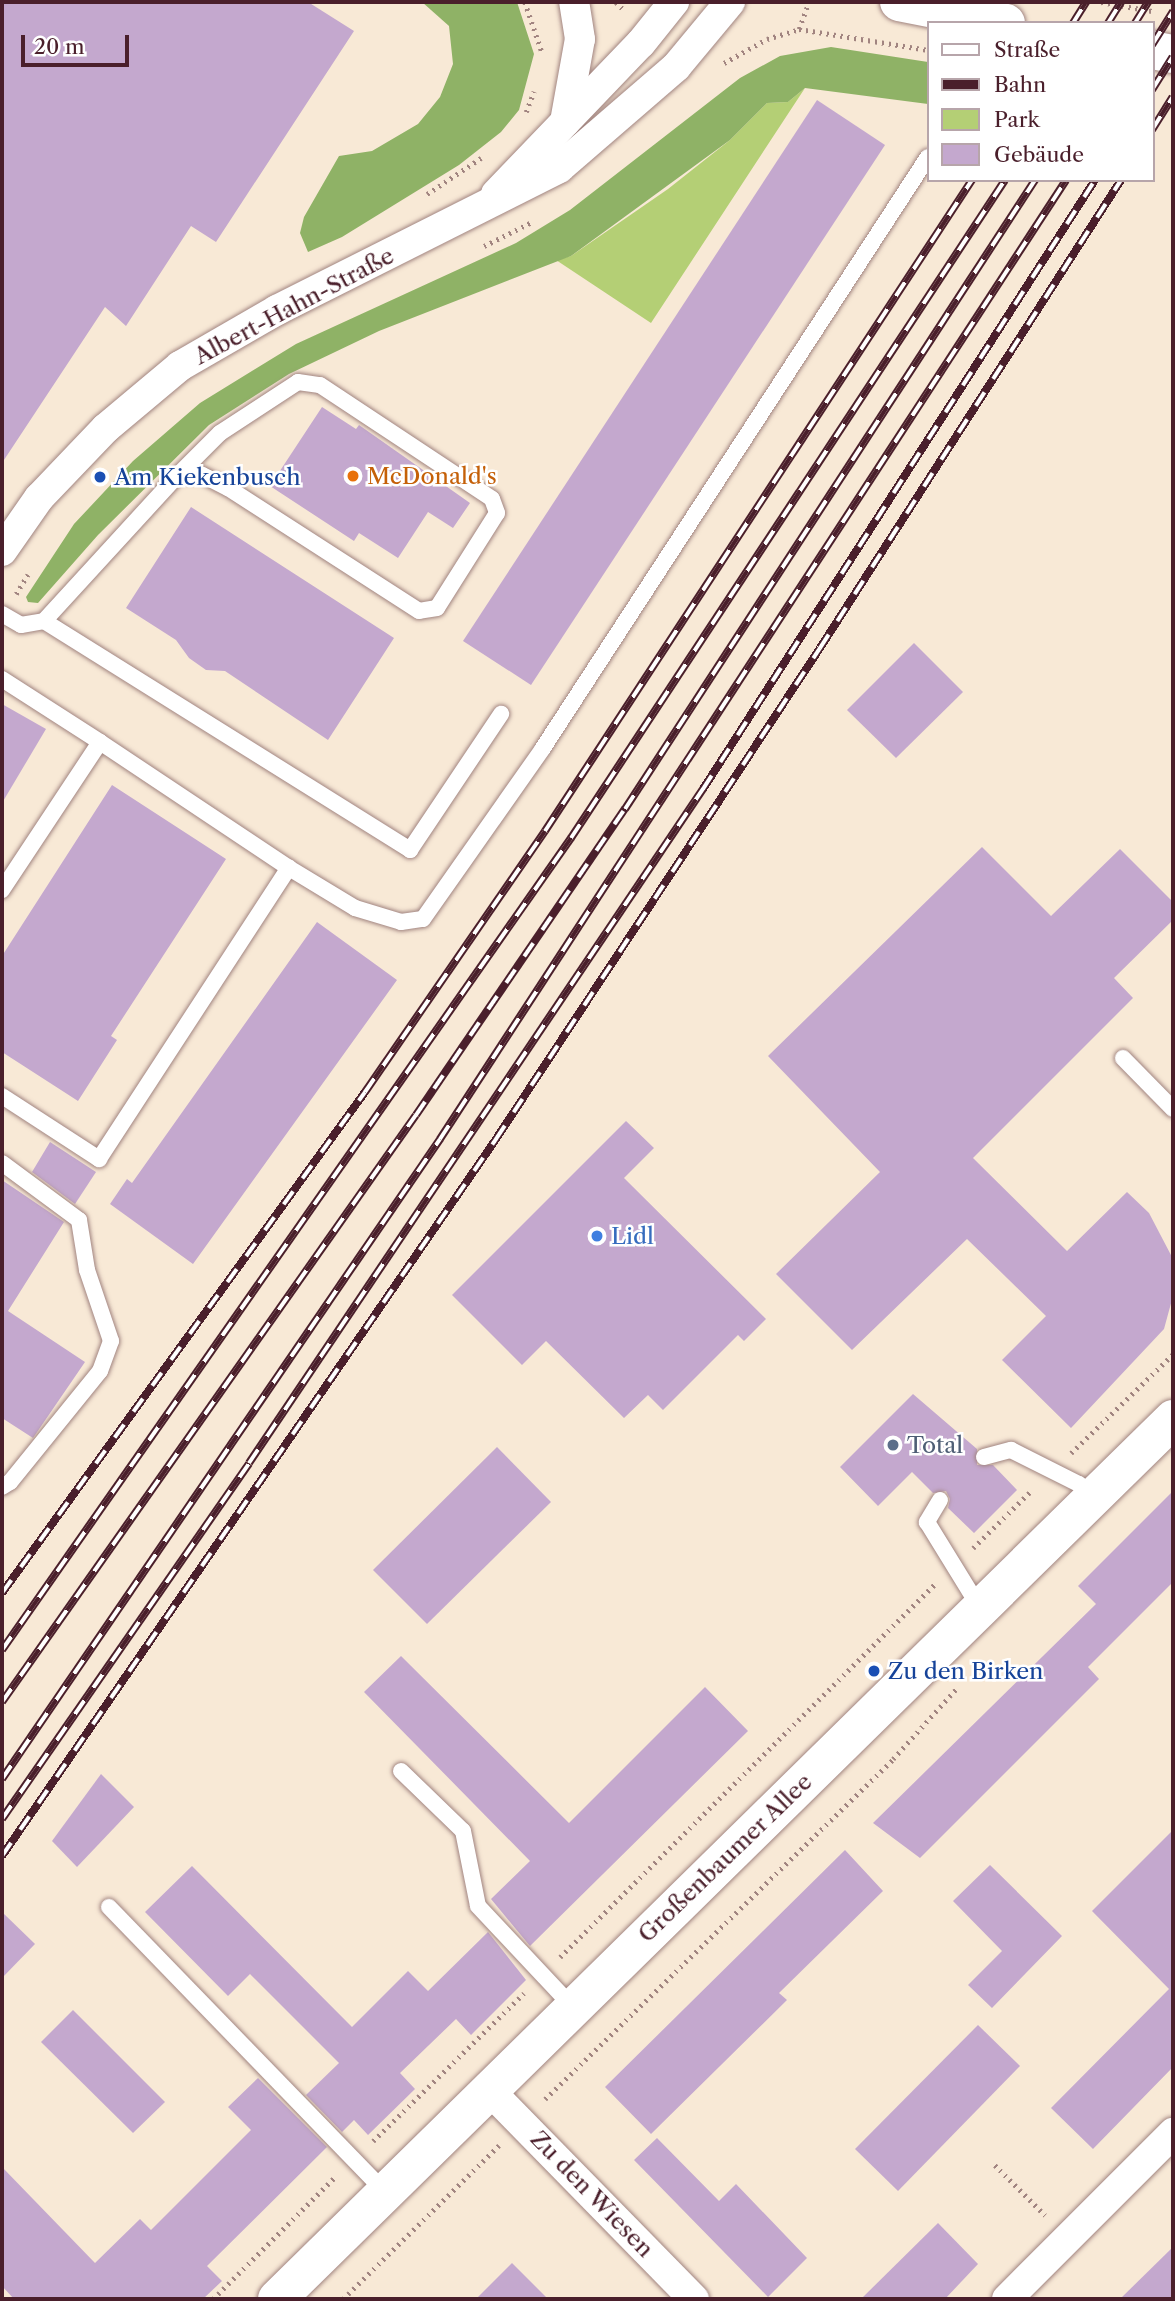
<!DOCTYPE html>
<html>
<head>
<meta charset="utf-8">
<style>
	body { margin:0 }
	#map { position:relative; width:1175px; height:2301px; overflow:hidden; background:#f8e9d6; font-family:"Libre Caslon Text",serif }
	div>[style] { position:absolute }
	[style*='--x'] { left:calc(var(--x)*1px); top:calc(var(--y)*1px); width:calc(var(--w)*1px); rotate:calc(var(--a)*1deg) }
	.green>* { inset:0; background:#b4cf75 }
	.forest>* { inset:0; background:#8fb266 }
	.building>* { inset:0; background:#c4a8ce }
	.path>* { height:4.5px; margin-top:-2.25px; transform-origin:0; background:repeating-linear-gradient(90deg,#a18480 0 2px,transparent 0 7px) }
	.roads { filter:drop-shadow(0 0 2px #a18480) drop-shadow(0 0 2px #a18480) }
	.service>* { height:16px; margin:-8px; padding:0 8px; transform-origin:8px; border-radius:8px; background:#fff }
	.minor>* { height:30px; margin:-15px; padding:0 15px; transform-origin:15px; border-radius:15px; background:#fff }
	.secondary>* { height:38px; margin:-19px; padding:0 19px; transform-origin:19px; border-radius:19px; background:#fff }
	.motorway>* { height:38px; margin:-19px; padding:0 19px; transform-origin:19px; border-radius:19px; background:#fff }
	.rail>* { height:8px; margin-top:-4px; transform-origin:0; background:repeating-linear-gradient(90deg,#fff 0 16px,#4a1f2b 0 32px); box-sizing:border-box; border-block:2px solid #4a1f2b }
	.dots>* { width:19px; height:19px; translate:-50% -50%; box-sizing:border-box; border:4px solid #fff; border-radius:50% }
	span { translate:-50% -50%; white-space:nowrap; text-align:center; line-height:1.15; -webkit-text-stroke:5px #fff; paint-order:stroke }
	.street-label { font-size:23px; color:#4a1f2b }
	.food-label { font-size:23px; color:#c56008 }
	.left { translate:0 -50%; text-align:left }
	.transit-label { font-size:23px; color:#164399 }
	.shop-label { font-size:23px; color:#366cbe }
	.service-label { font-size:23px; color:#4e5e75 }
	.frame { position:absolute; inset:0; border:4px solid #4a1f2b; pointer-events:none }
	.legend { position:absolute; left:927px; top:21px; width:228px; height:161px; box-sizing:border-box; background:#fff; border:2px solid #b7a5aa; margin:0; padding:9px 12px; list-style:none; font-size:21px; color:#4a1f2b }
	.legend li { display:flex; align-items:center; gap:14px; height:35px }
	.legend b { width:35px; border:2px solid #b7a5aa }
	.scale { position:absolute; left:21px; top:35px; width:108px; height:32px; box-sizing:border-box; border:4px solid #4a1f2b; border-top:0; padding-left:9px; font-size:21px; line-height:24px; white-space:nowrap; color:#4a1f2b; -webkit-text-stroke:5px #fff; paint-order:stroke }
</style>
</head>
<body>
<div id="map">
	<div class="green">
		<div style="clip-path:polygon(805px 88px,651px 323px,556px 260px,571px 256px,668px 189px,730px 140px,767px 103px,788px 102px)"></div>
	</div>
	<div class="forest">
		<div style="clip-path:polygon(422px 2px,517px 2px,534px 54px,519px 110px,501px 132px,459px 165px,342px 237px,308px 252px,300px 233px,304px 217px,339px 156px,372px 151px,418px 124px,440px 97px,453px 64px,449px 26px)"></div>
		<div style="clip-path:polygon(831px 47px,928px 62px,928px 104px,805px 88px,788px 102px,767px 103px,730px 140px,571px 256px,379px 331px,289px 374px,209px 425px,98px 535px,38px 603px,28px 602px,26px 597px,74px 524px,133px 461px,200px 403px,296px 344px,516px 243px,570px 210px,740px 78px,780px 56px)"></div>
	</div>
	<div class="building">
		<div style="clip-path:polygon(2px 2px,308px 2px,354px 31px,216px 242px,191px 226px,126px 326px,105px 307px,2px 463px)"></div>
		<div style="clip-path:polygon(817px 100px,885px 145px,531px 685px,463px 641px)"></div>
		<div style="clip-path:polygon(322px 407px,356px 429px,359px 425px,470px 503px,453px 528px,428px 512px,398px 558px,359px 533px,354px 541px,270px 486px)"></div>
		<div style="clip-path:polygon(191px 507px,394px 638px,328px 740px,225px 671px,206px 670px,189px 658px,176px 640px,126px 608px)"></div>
		<div style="clip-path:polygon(914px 643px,963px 692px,896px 758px,847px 710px)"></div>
		<div style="clip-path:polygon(2px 704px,46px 729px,2px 803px)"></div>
		<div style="clip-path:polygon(112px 785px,226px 859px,111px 1036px,117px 1040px,78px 1101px,2px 1052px,2px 956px)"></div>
		<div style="clip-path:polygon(982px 847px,1051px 916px,1120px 849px,1173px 902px,1173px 920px,1114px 978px,1133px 998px,973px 1158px,1067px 1251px,1127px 1192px,1149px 1213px,1172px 1257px,1173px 1296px,1164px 1329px,1071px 1428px,1002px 1360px,1046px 1316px,967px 1239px,852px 1350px,776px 1274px,880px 1172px,768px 1056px)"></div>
		<div style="clip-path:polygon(317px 922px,397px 980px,193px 1264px,110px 1204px,127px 1179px,132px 1183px)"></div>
		<div style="clip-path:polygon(626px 1121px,654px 1148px,624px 1178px,766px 1319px,744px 1341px,738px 1335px,663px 1410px,648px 1395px,624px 1418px,546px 1341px,522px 1365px,452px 1295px)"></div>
		<div style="clip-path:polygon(50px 1142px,96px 1172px,75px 1204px,32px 1172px)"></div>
		<div style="clip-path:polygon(2px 1180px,64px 1222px,8px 1311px,85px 1362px,33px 1438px,2px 1418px)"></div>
		<div style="clip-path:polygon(913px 1394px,977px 1449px,977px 1465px,993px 1465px,1017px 1490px,974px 1533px,948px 1508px,950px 1499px,946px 1491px,933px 1493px,912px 1472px,878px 1506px,840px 1467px)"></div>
		<div style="clip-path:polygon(497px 1447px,551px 1502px,427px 1624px,373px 1570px)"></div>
		<div style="clip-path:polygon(1173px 1491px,1173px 1582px,1088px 1667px,1099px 1679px,920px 1858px,873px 1823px,1096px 1604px,1078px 1586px)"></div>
		<div style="clip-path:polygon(401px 1656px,569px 1823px,705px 1687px,748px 1731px,530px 1946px,491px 1899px,530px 1861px,364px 1692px)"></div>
		<div style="clip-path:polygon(101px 1774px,134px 1807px,77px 1867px,52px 1841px)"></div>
		<div style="clip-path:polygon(1173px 1830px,1173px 2067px,1093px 2149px,1051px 2108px,1169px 1989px,1092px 1911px)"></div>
		<div style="clip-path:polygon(845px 1850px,883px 1891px,779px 1993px,787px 2000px,651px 2134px,605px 2087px)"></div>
		<div style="clip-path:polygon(990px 1865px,1062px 1936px,992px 2008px,968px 1985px,1002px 1951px,953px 1901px)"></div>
		<div style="clip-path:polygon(192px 1866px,352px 2027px,408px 1971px,428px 1991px,488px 1932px,526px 1980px,471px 2035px,456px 2019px,400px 2073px,415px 2089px,368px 2135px,354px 2120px,342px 2132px,306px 2095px,339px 2063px,250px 1974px,228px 1996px,145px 1912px)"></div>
		<div style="clip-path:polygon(2px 1912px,35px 1944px,2px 1978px)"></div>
		<div style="clip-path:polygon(73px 2010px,165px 2102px,133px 2133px,41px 2042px)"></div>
		<div style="clip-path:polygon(978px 2025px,1020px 2066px,898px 2191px,855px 2149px)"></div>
		<div style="clip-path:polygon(258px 2078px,327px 2147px,207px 2266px,222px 2281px,203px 2299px,14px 2299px,2px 2286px,2px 2167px,95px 2263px,140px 2219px,151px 2230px,251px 2130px,228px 2107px)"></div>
		<div style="clip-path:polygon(657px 2138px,719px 2201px,736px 2184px,807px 2258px,768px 2297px,634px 2160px)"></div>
		<div style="clip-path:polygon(938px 2223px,978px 2264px,945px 2299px,861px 2299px)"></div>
		<div style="clip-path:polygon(1173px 2247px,1173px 2299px,1120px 2299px)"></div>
		<div style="clip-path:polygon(512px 2263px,548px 2299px,476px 2299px)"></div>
	</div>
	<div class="path">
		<div style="--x:525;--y:2;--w:53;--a:71.2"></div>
		<div style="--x:616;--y:2;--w:13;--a:45"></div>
		<div style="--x:1101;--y:2;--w:52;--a:10"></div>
		<div style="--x:799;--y:29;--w:131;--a:9.2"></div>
		<div style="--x:724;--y:63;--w:49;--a:-29.2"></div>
		<div style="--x:767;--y:39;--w:34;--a:-17"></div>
		<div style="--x:799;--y:29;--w:29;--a:-70"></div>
		<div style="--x:526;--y:112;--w:22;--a:-69"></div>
		<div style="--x:427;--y:194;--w:65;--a:-33.7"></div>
		<div style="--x:484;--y:246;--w:54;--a:-26.6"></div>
		<div style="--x:16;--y:594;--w:23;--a:-59"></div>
		<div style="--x:1071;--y:1453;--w:142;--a:-44.1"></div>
		<div style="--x:973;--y:1548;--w:83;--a:-44.5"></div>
		<div style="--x:560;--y:1957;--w:530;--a:-44.85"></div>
		<div style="--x:545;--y:2099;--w:487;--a:-44.3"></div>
		<div style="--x:893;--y:1759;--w:96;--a:-48"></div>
		<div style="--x:373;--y:2141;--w:211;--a:-44.4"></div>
		<div style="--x:995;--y:2165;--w:71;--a:45"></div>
		<div style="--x:213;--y:2299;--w:174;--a:-45"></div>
		<div style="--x:343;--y:2299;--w:219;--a:-44.6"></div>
	</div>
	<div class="roads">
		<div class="service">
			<div style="--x:298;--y:382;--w:22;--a:8"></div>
			<div style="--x:320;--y:385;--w:206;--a:33.5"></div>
			<div style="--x:492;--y:499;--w:15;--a:70"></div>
			<div style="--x:497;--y:513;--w:112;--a:122.3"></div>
			<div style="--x:437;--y:608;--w:18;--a:171"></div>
			<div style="--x:419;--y:611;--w:227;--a:-147.2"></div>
			<div style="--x:228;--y:488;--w:29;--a:-153"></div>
			<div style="--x:202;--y:475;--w:24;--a:180"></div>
			<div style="--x:178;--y:475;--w:59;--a:-45"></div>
			<div style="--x:220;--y:433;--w:93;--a:-33.2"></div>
			<div style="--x:2;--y:614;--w:22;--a:30"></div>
			<div style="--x:21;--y:625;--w:23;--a:-10"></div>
			<div style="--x:44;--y:621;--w:198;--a:-47.5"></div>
			<div style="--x:44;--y:621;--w:432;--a:32"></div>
			<div style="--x:410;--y:850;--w:164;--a:-56.2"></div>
			<div style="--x:2;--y:679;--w:117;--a:32.7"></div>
			<div style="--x:100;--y:742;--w:178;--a:123.5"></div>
			<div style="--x:289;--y:868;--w:77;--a:31.2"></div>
			<div style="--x:355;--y:908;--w:48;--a:16.9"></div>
			<div style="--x:401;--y:922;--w:22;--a:-8"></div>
			<div style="--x:423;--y:919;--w:209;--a:-54.9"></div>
			<div style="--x:543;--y:748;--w:705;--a:-56.92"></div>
			<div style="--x:1123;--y:1058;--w:71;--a:45.6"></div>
			<div style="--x:2;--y:1096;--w:116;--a:33"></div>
			<div style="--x:99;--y:1159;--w:348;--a:-56.9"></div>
			<div style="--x:289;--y:868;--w:227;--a:-146.3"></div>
			<div style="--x:2;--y:1163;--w:96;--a:36.5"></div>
			<div style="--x:79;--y:1220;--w:51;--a:80.9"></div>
			<div style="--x:87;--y:1270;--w:75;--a:71.3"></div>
			<div style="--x:111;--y:1341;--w:32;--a:110"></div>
			<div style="--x:100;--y:1371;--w:143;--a:129"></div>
			<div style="--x:10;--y:1482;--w:9;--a:148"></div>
			<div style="--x:984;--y:1457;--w:28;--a:-15"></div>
			<div style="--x:1011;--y:1450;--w:76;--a:26.6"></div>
			<div style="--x:1079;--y:1484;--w:19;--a:43"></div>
			<div style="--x:940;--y:1500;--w:26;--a:121"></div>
			<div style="--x:927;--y:1522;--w:101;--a:58.4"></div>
			<div style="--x:401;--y:1771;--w:86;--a:44.1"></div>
			<div style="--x:463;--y:1831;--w:76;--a:78.7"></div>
			<div style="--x:478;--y:1906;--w:139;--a:46.8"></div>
			<div style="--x:109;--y:1907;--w:397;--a:45.9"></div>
		</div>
		<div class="minor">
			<div style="--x:565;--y:122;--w:84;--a:-79.8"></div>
			<div style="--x:580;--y:39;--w:37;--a:-99"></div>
			<div style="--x:496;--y:194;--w:209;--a:-46.2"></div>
			<div style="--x:641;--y:43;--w:53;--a:-51.2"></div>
			<div style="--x:2;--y:551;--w:65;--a:-55.1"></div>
			<div style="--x:39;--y:498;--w:97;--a:-46.3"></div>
			<div style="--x:106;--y:428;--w:97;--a:-40"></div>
			<div style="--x:180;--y:366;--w:112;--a:-30"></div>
			<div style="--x:277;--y:310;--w:316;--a:-26.7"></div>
			<div style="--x:559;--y:168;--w:155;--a:-40.8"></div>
			<div style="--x:676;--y:67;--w:85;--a:-50.3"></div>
			<div style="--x:489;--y:2090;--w:293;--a:45.6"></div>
			<div style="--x:1007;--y:2299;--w:235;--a:-45"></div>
		</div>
		<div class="secondary">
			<div style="--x:899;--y:2;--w:109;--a:11.1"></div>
			<div style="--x:1152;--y:50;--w:21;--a:11"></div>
			<div style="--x:277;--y:2299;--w:1256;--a:-44.48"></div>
		</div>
		<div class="motorway">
			<div style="--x:948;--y:2;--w:18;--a:43"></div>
		</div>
	</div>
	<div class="rail">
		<div style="--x:1073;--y:23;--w:25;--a:-58"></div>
		<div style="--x:1108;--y:23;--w:25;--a:-58"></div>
		<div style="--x:1135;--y:23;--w:25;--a:-58"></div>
		<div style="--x:1152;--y:45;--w:40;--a:-58"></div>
		<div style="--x:1152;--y:90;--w:39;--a:-58"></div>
		<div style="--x:1152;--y:130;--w:39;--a:-58"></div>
		<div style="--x:2;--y:1593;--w:619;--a:-54.07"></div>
		<div style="--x:365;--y:1092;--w:317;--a:-55.4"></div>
		<div style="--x:545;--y:831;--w:779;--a:-56.74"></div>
		<div style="--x:2;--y:1650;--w:992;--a:-54.98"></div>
		<div style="--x:571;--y:838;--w:788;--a:-56.59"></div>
		<div style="--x:2;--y:1702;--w:718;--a:-54.81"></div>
		<div style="--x:416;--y:1115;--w:371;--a:-55.7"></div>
		<div style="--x:625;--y:809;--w:751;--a:-56.9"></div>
		<div style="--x:2;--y:1779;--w:776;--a:-55.61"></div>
		<div style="--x:440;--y:1139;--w:1145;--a:-56.86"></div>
		<div style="--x:2;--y:1819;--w:433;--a:-55.2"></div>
		<div style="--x:249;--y:1463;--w:813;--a:-56.04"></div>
		<div style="--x:703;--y:789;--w:724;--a:-57.23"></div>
		<div style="--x:2;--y:1856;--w:871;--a:-55.43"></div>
		<div style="--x:496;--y:1139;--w:588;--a:-56.58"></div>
		<div style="--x:820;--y:648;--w:556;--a:-57.25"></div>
	</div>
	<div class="dots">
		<div style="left:353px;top:476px;background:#e8710a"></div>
		<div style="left:100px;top:477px;background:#1a4fb4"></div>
		<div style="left:597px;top:1236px;background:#3f7fe0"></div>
		<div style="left:893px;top:1445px;background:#5c6f8a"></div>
		<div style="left:874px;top:1671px;background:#1a4fb4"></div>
	</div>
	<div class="street-label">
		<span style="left:294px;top:306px;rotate:-28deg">Albert-Hahn-Straße</span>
		<span style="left:725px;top:1858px;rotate:-44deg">Großenbaumer Allee</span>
		<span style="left:592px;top:2194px;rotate:46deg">Zu den Wiesen</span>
	</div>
	<div class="food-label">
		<span class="left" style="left:367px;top:476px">McDonald's</span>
	</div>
	<div class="transit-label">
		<span class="left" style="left:114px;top:477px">Am Kiekenbusch</span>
		<span class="left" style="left:888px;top:1671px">Zu den Birken</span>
	</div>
	<div class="shop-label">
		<span class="left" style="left:611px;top:1236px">Lidl</span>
	</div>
	<div class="service-label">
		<span class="left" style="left:907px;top:1445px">Total</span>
	</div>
	<div class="frame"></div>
	<ul class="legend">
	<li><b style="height:9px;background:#fff"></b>Straße</li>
	<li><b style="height:9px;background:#4a1f2b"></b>Bahn</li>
	<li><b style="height:19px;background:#b4cf75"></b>Park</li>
	<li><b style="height:19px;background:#c4a8ce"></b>Gebäude</li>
	</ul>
	<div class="scale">20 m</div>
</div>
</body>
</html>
